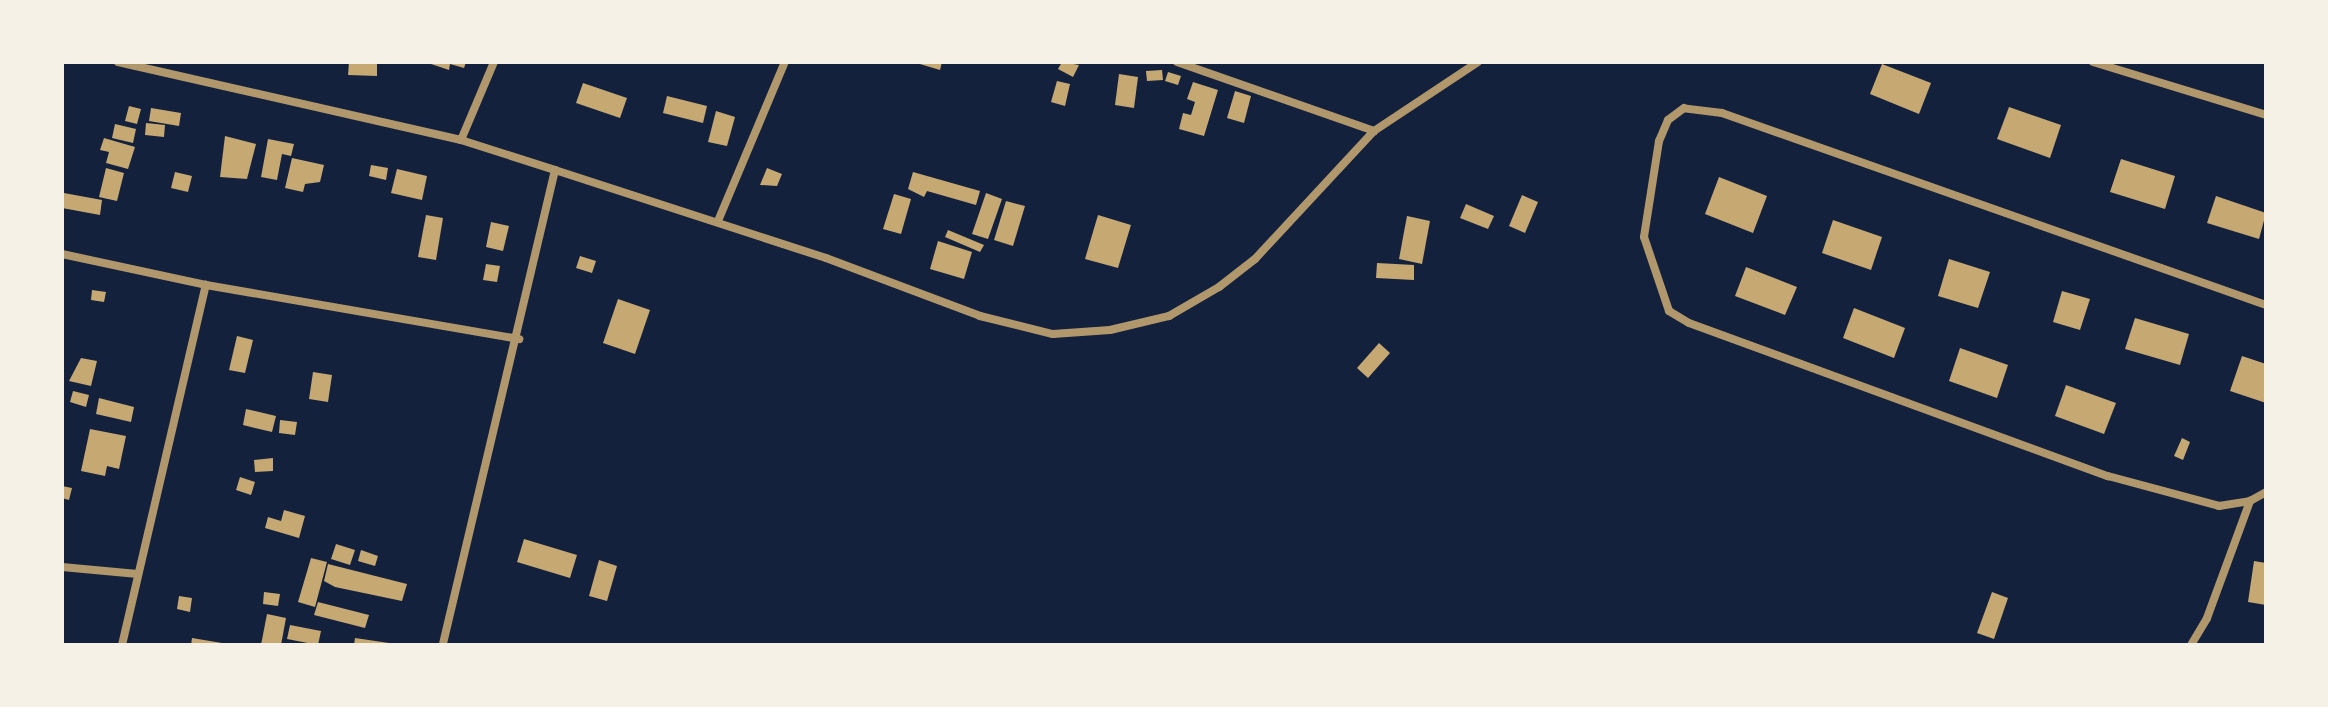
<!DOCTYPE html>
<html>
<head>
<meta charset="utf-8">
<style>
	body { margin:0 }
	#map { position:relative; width:2328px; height:707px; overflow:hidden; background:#14213d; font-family:Montserrat,sans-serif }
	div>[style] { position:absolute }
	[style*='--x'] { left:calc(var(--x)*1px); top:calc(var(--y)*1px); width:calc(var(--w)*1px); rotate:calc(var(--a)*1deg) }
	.building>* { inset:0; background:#c6a872 }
	.minor>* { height:8px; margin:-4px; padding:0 4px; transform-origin:4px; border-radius:4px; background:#b1986c }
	span { translate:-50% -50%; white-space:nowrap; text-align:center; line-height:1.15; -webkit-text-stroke:6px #f6f1e7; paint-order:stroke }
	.frame { position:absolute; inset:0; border:64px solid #f6f1e7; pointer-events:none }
</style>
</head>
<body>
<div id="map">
	<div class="building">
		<div style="clip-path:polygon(349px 62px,377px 62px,377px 76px,348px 75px)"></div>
		<div style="clip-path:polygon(425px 62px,466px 62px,464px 68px,450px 64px,449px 70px)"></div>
		<div style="clip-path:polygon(913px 62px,942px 62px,940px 70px)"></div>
		<div style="clip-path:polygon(1062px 62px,1079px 65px,1073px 77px,1058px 69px)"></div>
		<div style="clip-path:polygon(1882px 64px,1931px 83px,1919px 114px,1870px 94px)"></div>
		<div style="clip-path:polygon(1162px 70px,1163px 80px,1147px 81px,1146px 71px)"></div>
		<div style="clip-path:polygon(1168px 72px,1181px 76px,1178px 85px,1165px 81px)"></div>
		<div style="clip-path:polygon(1119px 74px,1138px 77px,1134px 108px,1115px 105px)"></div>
		<div style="clip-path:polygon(1057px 81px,1070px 84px,1065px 106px,1051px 102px)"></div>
		<div style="clip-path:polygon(1193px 82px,1218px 90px,1204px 136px,1179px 129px,1183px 113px,1191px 115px,1195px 102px,1187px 99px)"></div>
		<div style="clip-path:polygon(583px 83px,627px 98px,620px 118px,576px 103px)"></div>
		<div style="clip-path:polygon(1235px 91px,1251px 96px,1244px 123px,1227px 118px)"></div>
		<div style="clip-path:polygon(667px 96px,707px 106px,703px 123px,663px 113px)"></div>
		<div style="clip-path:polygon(129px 106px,141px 109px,137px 124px,125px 121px)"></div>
		<div style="clip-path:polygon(2009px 107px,2061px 125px,2050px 158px,1997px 139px)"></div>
		<div style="clip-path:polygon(151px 108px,181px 113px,179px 126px,149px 121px)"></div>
		<div style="clip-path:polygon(716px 111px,735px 117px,727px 146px,708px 142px)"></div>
		<div style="clip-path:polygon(146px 123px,165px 125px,164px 137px,145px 135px)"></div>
		<div style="clip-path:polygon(115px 124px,136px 129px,133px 143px,112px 138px)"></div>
		<div style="clip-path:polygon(225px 136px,256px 144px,247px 179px,220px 177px)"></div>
		<div style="clip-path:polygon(104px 138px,135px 147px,128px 169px,106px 163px,109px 152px,100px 150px)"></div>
		<div style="clip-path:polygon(268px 139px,294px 144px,291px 156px,282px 154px,277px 180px,261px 177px)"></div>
		<div style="clip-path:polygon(292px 158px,324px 165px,320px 182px,305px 184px,303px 192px,285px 188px)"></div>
		<div style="clip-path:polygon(2121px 159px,2175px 176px,2165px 209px,2110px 192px)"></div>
		<div style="clip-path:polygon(371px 165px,388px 168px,386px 180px,369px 176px)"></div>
		<div style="clip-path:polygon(106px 168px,124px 173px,117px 201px,99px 197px)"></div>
		<div style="clip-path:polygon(767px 168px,782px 174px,777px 186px,760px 185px)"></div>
		<div style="clip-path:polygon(397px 169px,427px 176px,422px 200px,391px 193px)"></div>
		<div style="clip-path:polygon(175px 172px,192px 176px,188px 192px,171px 188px)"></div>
		<div style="clip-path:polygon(913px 172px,980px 191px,976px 205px,927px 191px,924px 197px,908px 189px)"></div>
		<div style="clip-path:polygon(1719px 177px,1767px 196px,1753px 233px,1705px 214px)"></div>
		<div style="clip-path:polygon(64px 193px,102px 200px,100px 215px,62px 208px)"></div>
		<div style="clip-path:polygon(986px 193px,1002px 199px,988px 239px,972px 234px)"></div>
		<div style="clip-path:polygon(894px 194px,911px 199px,901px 234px,883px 229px)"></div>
		<div style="clip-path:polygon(1522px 195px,1538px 202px,1525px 233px,1509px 226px)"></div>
		<div style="clip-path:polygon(2216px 196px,2266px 213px,2259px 239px,2207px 223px)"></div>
		<div style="clip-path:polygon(1006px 201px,1025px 206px,1013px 246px,994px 240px)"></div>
		<div style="clip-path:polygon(1466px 204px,1494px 216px,1488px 229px,1460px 218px)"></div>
		<div style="clip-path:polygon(426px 215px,443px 218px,436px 260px,418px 257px)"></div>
		<div style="clip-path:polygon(1098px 215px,1131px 225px,1118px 268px,1085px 259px)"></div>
		<div style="clip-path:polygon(1407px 216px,1430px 221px,1422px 264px,1399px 259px)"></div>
		<div style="clip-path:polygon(1833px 220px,1882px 237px,1871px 270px,1822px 253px)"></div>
		<div style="clip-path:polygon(491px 222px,509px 226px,503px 251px,486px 247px)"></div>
		<div style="clip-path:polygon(948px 230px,984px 245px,980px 252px,945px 237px)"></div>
		<div style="clip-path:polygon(938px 241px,972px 252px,964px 279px,930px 269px)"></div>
		<div style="clip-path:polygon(580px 256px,596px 261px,592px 273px,576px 268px)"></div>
		<div style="clip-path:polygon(1949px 259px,1990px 272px,1978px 308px,1938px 296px)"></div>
		<div style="clip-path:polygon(1377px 263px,1414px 265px,1414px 280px,1376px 278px)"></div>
		<div style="clip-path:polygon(486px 264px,500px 266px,497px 282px,483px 280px)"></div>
		<div style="clip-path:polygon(1746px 267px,1797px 287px,1785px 315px,1735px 296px)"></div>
		<div style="clip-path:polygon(92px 290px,106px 292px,104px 302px,91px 300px)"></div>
		<div style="clip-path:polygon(2062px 291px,2090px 299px,2080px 330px,2053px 322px)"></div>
		<div style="clip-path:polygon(618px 299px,650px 310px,635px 354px,603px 343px)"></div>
		<div style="clip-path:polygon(1854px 308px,1905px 328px,1894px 358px,1843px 338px)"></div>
		<div style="clip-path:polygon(2135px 318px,2189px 334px,2180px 365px,2125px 349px)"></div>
		<div style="clip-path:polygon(237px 336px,253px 340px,245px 373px,229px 370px)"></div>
		<div style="clip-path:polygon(1379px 343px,1390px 353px,1368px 378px,1357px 368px)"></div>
		<div style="clip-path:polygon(1960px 348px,2008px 365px,1997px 398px,1949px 381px)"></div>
		<div style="clip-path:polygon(2242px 356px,2266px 364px,2266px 403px,2230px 391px)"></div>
		<div style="clip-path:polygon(81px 358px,97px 361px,91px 386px,69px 381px)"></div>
		<div style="clip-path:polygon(313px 372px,332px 375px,328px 402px,309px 399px)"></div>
		<div style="clip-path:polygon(2066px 385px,2116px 403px,2104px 434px,2055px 416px)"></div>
		<div style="clip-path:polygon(73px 391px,89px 395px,86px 407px,70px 402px)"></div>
		<div style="clip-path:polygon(99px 398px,134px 407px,131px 422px,96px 414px)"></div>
		<div style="clip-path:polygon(246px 409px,276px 416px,272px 432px,243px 425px)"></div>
		<div style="clip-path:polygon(280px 420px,297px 422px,295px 435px,279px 433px)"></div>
		<div style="clip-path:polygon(90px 429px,126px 436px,119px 469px,107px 466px,105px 476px,81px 471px)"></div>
		<div style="clip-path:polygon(2182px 438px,2190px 442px,2183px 460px,2174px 456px)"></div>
		<div style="clip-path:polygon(273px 458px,273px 471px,255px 472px,254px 460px)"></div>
		<div style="clip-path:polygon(240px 477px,255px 482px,251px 495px,236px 490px)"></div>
		<div style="clip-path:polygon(62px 486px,72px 488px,69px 500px,62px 498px)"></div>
		<div style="clip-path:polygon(284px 510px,305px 516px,299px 538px,265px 528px,268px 517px,281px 521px)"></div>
		<div style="clip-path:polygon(524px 539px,577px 555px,570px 578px,517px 562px)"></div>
		<div style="clip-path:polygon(336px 544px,355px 550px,350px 565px,331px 559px)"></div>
		<div style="clip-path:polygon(361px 550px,378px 556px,375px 566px,358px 561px)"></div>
		<div style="clip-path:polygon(311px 558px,327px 562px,315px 607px,298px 602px)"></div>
		<div style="clip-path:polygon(599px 560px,617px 566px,607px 601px,589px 596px)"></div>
		<div style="clip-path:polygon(2254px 561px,2266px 563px,2266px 605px,2248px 602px)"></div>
		<div style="clip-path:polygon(328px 564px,407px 584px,402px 601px,335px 587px,324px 581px)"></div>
		<div style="clip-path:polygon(264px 592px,280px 594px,278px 606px,263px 604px)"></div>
		<div style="clip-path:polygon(1992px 592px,2008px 598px,1994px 639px,1977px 633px)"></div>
		<div style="clip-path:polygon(179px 596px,192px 598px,190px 612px,177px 609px)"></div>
		<div style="clip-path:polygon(318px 602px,369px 615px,365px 628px,314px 615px)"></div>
		<div style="clip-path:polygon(267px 614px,286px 618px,281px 645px,261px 645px)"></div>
		<div style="clip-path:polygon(290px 625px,321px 631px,318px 645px,287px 639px)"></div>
		<div style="clip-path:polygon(192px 638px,222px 643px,222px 645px,191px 645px)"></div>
		<div style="clip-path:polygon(355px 638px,389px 643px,389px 645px,354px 645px)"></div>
	</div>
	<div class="minor">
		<div style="--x:118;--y:62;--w:352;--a:12.8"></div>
		<div style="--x:461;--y:140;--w:99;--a:17.7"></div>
		<div style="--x:555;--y:170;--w:488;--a:103.3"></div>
		<div style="--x:1177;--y:62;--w:209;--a:19.3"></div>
		<div style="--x:1374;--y:131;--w:125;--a:-33.6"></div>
		<div style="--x:2093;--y:62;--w:181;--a:17"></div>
		<div style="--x:461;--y:140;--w:85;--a:-67.1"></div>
		<div style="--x:555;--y:170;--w:285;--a:18"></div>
		<div style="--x:826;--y:258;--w:165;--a:20.6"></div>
		<div style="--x:980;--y:316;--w:75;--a:13.9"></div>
		<div style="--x:1053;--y:334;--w:57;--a:-4"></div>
		<div style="--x:1110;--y:330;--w:61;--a:-13.3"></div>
		<div style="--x:1169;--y:316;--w:58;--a:-30.1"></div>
		<div style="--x:1219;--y:287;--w:46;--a:-37.9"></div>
		<div style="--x:1255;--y:259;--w:175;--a:-47.1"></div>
		<div style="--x:718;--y:221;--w:173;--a:-67.2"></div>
		<div style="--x:62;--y:254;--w:147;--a:12.1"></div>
		<div style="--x:206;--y:285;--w:318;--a:9.8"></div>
		<div style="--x:2266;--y:305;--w:577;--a:-160.56"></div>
		<div style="--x:1722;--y:113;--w:38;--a:-173"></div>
		<div style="--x:1684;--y:108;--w:20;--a:143"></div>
		<div style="--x:1668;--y:120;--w:23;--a:113"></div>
		<div style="--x:1659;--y:141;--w:97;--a:98.9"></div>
		<div style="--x:1644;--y:237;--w:78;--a:71.3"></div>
		<div style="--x:1669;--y:311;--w:23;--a:31"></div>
		<div style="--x:1689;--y:323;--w:446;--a:20.1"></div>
		<div style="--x:2108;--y:476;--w:115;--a:15.1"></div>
		<div style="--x:2219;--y:506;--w:31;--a:-9"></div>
		<div style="--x:2250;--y:501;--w:18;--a:-29"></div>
		<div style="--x:62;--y:567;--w:76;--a:5.3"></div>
		<div style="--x:122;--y:645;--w:370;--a:-76.9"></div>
		<div style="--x:2191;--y:645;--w:31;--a:-59"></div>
		<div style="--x:2207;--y:618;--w:125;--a:-69.8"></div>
	</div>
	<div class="frame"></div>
</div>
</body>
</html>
